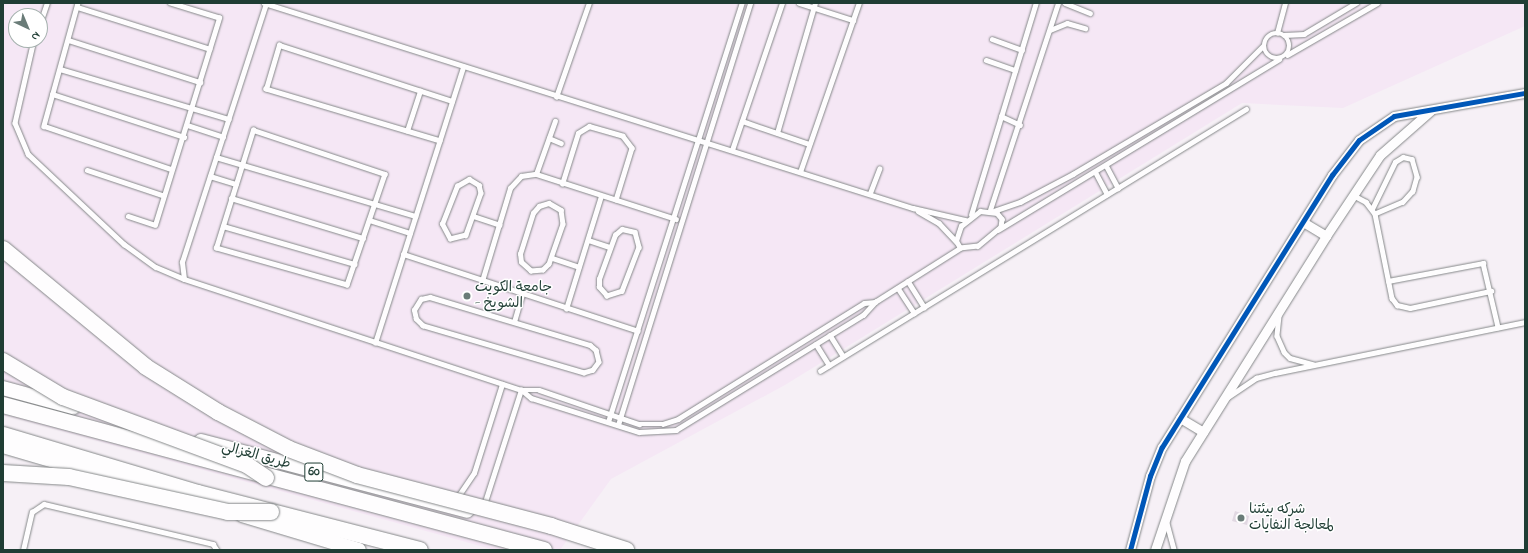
<!DOCTYPE html>
<html>
<head>
<meta charset="utf-8">
<style>
	body { margin:0 }
	#map { position:relative; width:1528px; height:553px; overflow:hidden; background:#f6f0f6; font-family:"Indie Flower","Playpen Sans Arabic",sans-serif }
	div>[style] { position:absolute }
	[style*='--x'] { left:calc(var(--x)*1px); top:calc(var(--y)*1px); width:calc(var(--w)*1px); rotate:calc(var(--a)*1deg) }
	.built>* { inset:0; background:#f5e7f5 }
	.building>* { inset:0; background:#e1d8e2 }
	.roads { filter:drop-shadow(0 0 1px #858889) drop-shadow(0 0 1px #858889) }
	.service>* { height:4.5px; margin:-2.25px; padding:0 2.25px; transform-origin:2.25px; border-radius:2.25px; background:#fefdfe }
	.service>.ring { margin:-2.25px; padding:0; box-sizing:content-box; background:none; border:4.5px solid #fefdfe; border-radius:50% }
	.minor>* { height:9px; margin:-4.5px; padding:0 4.5px; transform-origin:4.5px; border-radius:4.5px; background:#fefdfe }
	.primary>* { height:14px; margin:-7px; padding:0 7px; transform-origin:7px; border-radius:7px; background:#fefdfe }
	.motorway>* { height:16px; margin:-8px; padding:0 8px; transform-origin:8px; border-radius:8px; background:#fefdfe }
	.bridges { filter:drop-shadow(0 0 1px #858889) drop-shadow(0 0 1px #858889) }
	.motorway-bridge>* { height:16px; margin:-8px; padding:0 8px; transform-origin:8px; border-radius:8px; background:#fefdfe }
	.cycleway>* { height:5px; margin:-2.5px; padding:0 2.5px; transform-origin:2.5px; border-radius:2.5px; background:#0057b8 }
	.dots>* { width:11px; height:11px; translate:-50% -50%; box-sizing:border-box; border:2px solid #fff; border-radius:50% }
	span { translate:-50% -50%; white-space:nowrap; text-align:center; line-height:1.15; -webkit-text-stroke:3px #fff; paint-order:stroke }
	.shield-label span { padding:1px 3px; background:#fff; border:1px solid; border-radius:3px; -webkit-text-stroke-width:0 }
	.shield-label { font-size:13px; color:#1f3d34; font-weight:700 }
	.poi-label { font-size:14px; color:#1f3d34 }
	.left { translate:0 -50%; text-align:left }
	.street-label { font-size:14px; color:#1f3d34 }
	.frame { position:absolute; inset:0; border:4px solid #1f3d34; pointer-events:none }
	.north { position:absolute; left:8px; top:8px; width:40px; height:40px; box-sizing:border-box; background:#fff; border:1px solid #a5b1ae; border-radius:50%; rotate:136deg; font-size:11px; font-weight:700; line-height:16px; text-align:center; color:#1f3d34 }
	.north::after { content:''; display:block; margin:auto; width:14px; height:18px; background:#6a7c78; clip-path:polygon(50% 0,100% 100%,50% 72%,0 100%) }
</style>
</head>
<body>
<div id="map">
	<div class="built">
		<div style="clip-path:polygon(evenodd,3px 3px,1525px 3px,1525px 26px,1343px 108px,1242px 103px,785px 385px,611px 479px,560px 550px,495px 550px,3px 415px,3px 3px,16px 16px,40px 16px,40px 40px,16px 40px,16px 16px)"></div>
	</div>
	<div class="building">
		<div style="clip-path:polygon(1235px 511px,1249px 516px,1247px 525px,1232px 521px)"></div>
	</div>
	<div class="roads">
		<div class="service">
			<div style="--x:78;--y:3;--w:128;--a:105.5"></div>
			<div style="--x:44;--y:126;--w:134;--a:18.7"></div>
			<div style="--x:264;--y:3;--w:681;--a:17.53"></div>
			<div style="--x:913;--y:208;--w:54;--a:12.8"></div>
			<div style="--x:799;--y:3;--w:57;--a:17.5"></div>
			<div style="--x:1065;--y:3;--w:27;--a:22"></div>
			<div style="--x:77;--y:7;--w:139;--a:17.5"></div>
			<div style="--x:40;--y:23;--w:21;--a:-71"></div>
			<div style="--x:1050;--y:30;--w:18;--a:-22"></div>
			<div style="--x:1067;--y:23;--w:19;--a:16"></div>
			<div class="ring" style="left:1264px;top:33px;width:21.5px;height:21.5px"></div>
			<div style="--x:1277;--y:33;--w:31;--a:-75"></div>
			<div style="--x:1284;--y:35;--w:20;--a:-3"></div>
			<div style="--x:1304;--y:34;--w:61;--a:-30.8"></div>
			<div style="--x:992;--y:39;--w:32;--a:20"></div>
			<div style="--x:34;--y:40;--w:85;--a:102.9"></div>
			<div style="--x:15;--y:123;--w:34;--a:67"></div>
			<div style="--x:28;--y:154;--w:132;--a:43.2"></div>
			<div style="--x:124;--y:244;--w:39;--a:36"></div>
			<div style="--x:156;--y:267;--w:30;--a:23"></div>
			<div style="--x:184;--y:279;--w:355;--a:18.2"></div>
			<div style="--x:521;--y:390;--w:18;--a:0"></div>
			<div style="--x:539;--y:390;--w:106;--a:18.8"></div>
			<div style="--x:639;--y:424;--w:24;--a:0"></div>
			<div style="--x:663;--y:424;--w:16;--a:-18"></div>
			<div style="--x:678;--y:419;--w:219;--a:-31.9"></div>
			<div style="--x:864;--y:303;--w:11;--a:-5"></div>
			<div style="--x:68;--y:40;--w:139;--a:17.7"></div>
			<div style="--x:1287;--y:55;--w:104;--a:-30"></div>
			<div style="--x:986;--y:60;--w:31;--a:19"></div>
			<div style="--x:60;--y:69;--w:176;--a:16.5"></div>
			<div style="--x:52;--y:94;--w:139;--a:18"></div>
			<div style="--x:556;--y:97;--w:100;--a:-70.7"></div>
			<div style="--x:1001;--y:116;--w:21;--a:25"></div>
			<div style="--x:742;--y:121;--w:71;--a:18.9"></div>
			<div style="--x:187;--y:125;--w:38;--a:18"></div>
			<div style="--x:253;--y:130;--w:139;--a:18.4"></div>
			<div style="--x:385;--y:174;--w:117;--a:108.9"></div>
			<div style="--x:347;--y:285;--w:136;--a:-164.2"></div>
			<div style="--x:216;--y:248;--w:124;--a:-72.6"></div>
			<div style="--x:407;--y:131;--w:42;--a:-72"></div>
			<div style="--x:777;--y:133;--w:135;--a:-73.7"></div>
			<div style="--x:549;--y:138;--w:13;--a:23"></div>
			<div style="--x:440;--y:141;--w:182;--a:-163.4"></div>
			<div style="--x:266;--y:89;--w:46;--a:-73.5"></div>
			<div style="--x:279;--y:45;--w:182;--a:17.9"></div>
			<div style="--x:732;--y:150;--w:155;--a:-71.2"></div>
			<div style="--x:216;--y:157;--w:208;--a:16.5"></div>
			<div style="--x:1107;--y:167;--w:24;--a:62"></div>
			<div style="--x:87;--y:170;--w:79;--a:18.4"></div>
			<div style="--x:800;--y:172;--w:179;--a:-70.8"></div>
			<div style="--x:1096;--y:173;--w:24;--a:62"></div>
			<div style="--x:536;--y:174;--w:56;--a:-70.3"></div>
			<div style="--x:210;--y:176;--w:27;--a:17"></div>
			<div style="--x:469;--y:179;--w:12;--a:31"></div>
			<div style="--x:479;--y:185;--w:8;--a:76"></div>
			<div style="--x:481;--y:193;--w:45;--a:109.7"></div>
			<div style="--x:466;--y:235;--w:16;--a:166"></div>
			<div style="--x:450;--y:239;--w:17;--a:-118"></div>
			<div style="--x:442;--y:224;--w:41;--a:-68.5"></div>
			<div style="--x:457;--y:186;--w:14;--a:-30"></div>
			<div style="--x:562;--y:184;--w:53;--a:-72.6"></div>
			<div style="--x:578;--y:133;--w:13;--a:-32"></div>
			<div style="--x:589;--y:126;--w:35;--a:16"></div>
			<div style="--x:623;--y:136;--w:15;--a:53"></div>
			<div style="--x:632;--y:148;--w:54;--a:107.1"></div>
			<div style="--x:870;--y:193;--w:26;--a:-69"></div>
			<div style="--x:1353;--y:195;--w:15;--a:28"></div>
			<div style="--x:1366;--y:202;--w:15;--a:53"></div>
			<div style="--x:1375;--y:214;--w:86;--a:78.6"></div>
			<div style="--x:1392;--y:298;--w:9;--a:54"></div>
			<div style="--x:1397;--y:305;--w:13;--a:13"></div>
			<div style="--x:1410;--y:308;--w:83;--a:-11.9"></div>
			<div style="--x:231;--y:198;--w:138;--a:16.9"></div>
			<div style="--x:549;--y:203;--w:14;--a:30"></div>
			<div style="--x:561;--y:210;--w:14;--a:82"></div>
			<div style="--x:563;--y:224;--w:42;--a:109.3"></div>
			<div style="--x:549;--y:264;--w:8;--a:135"></div>
			<div style="--x:543;--y:270;--w:12;--a:175"></div>
			<div style="--x:531;--y:271;--w:13;--a:-138"></div>
			<div style="--x:521;--y:262;--w:8;--a:-97"></div>
			<div style="--x:520;--y:254;--w:43;--a:-72.4"></div>
			<div style="--x:533;--y:213;--w:9;--a:-49"></div>
			<div style="--x:539;--y:206;--w:10;--a:-17"></div>
			<div style="--x:1372;--y:209;--w:52;--a:-63.9"></div>
			<div style="--x:1395;--y:162;--w:9;--a:-32"></div>
			<div style="--x:1403;--y:157;--w:9;--a:13"></div>
			<div style="--x:1412;--y:159;--w:19;--a:74"></div>
			<div style="--x:1417;--y:177;--w:15;--a:106"></div>
			<div style="--x:1413;--y:191;--w:15;--a:132"></div>
			<div style="--x:1403;--y:202;--w:30;--a:157"></div>
			<div style="--x:990;--y:210;--w:218;--a:-71.8"></div>
			<div style="--x:918;--y:211;--w:24;--a:30"></div>
			<div style="--x:939;--y:223;--w:25;--a:47"></div>
			<div style="--x:980;--y:211;--w:17;--a:7"></div>
			<div style="--x:997;--y:213;--w:8;--a:50"></div>
			<div style="--x:1002;--y:219;--w:8;--a:97"></div>
			<div style="--x:1001;--y:227;--w:30;--a:140"></div>
			<div style="--x:978;--y:246;--w:18;--a:174"></div>
			<div style="--x:960;--y:248;--w:8;--a:-120"></div>
			<div style="--x:956;--y:241;--w:16;--a:-72"></div>
			<div style="--x:961;--y:226;--w:24;--a:-38"></div>
			<div style="--x:994;--y:211;--w:28;--a:-19"></div>
			<div style="--x:1020;--y:202;--w:60;--a:-27.8"></div>
			<div style="--x:1073;--y:174;--w:178;--a:-30.7"></div>
			<div style="--x:1226;--y:83;--w:52;--a:-45"></div>
			<div style="--x:971;--y:215;--w:222;--a:-73"></div>
			<div style="--x:128;--y:216;--w:28;--a:18"></div>
			<div style="--x:155;--y:225;--w:217;--a:-72.8"></div>
			<div style="--x:219;--y:18;--w:51;--a:-163"></div>
			<div style="--x:473;--y:216;--w:28;--a:18"></div>
			<div style="--x:369;--y:220;--w:43;--a:17.6"></div>
			<div style="--x:223;--y:226;--w:137;--a:16.1"></div>
			<div style="--x:622;--y:229;--w:13;--a:13"></div>
			<div style="--x:635;--y:232;--w:16;--a:75"></div>
			<div style="--x:639;--y:247;--w:47;--a:111.1"></div>
			<div style="--x:622;--y:291;--w:16;--a:162"></div>
			<div style="--x:607;--y:296;--w:12;--a:-132"></div>
			<div style="--x:599;--y:287;--w:8;--a:-90"></div>
			<div style="--x:599;--y:279;--w:47;--a:-70"></div>
			<div style="--x:615;--y:235;--w:9;--a:-41"></div>
			<div style="--x:998;--y:230;--w:329;--a:-31.3"></div>
			<div style="--x:588;--y:240;--w:23;--a:18"></div>
			<div style="--x:403;--y:254;--w:247;--a:18.1"></div>
			<div style="--x:552;--y:258;--w:28;--a:18"></div>
			<div style="--x:184;--y:279;--w:17;--a:-97"></div>
			<div style="--x:182;--y:262;--w:272;--a:-72"></div>
			<div style="--x:482;--y:281;--w:97;--a:-73.2"></div>
			<div style="--x:510;--y:188;--w:16;--a:-47"></div>
			<div style="--x:521;--y:176;--w:15;--a:-8"></div>
			<div style="--x:536;--y:174;--w:147;--a:17.8"></div>
			<div style="--x:908;--y:281;--w:31;--a:58"></div>
			<div style="--x:1388;--y:281;--w:97;--a:-10.7"></div>
			<div style="--x:1483;--y:263;--w:66;--a:76.8"></div>
			<div style="--x:898;--y:288;--w:30;--a:57"></div>
			<div style="--x:430;--y:297;--w:167;--a:16.7"></div>
			<div style="--x:590;--y:345;--w:8;--a:40"></div>
			<div style="--x:596;--y:350;--w:12;--a:76"></div>
			<div style="--x:599;--y:362;--w:10;--a:127"></div>
			<div style="--x:593;--y:370;--w:9;--a:162"></div>
			<div style="--x:584;--y:373;--w:168;--a:-163.7"></div>
			<div style="--x:423;--y:326;--w:10;--a:-135"></div>
			<div style="--x:416;--y:319;--w:9;--a:-103"></div>
			<div style="--x:414;--y:310;--w:13;--a:-58"></div>
			<div style="--x:421;--y:299;--w:9;--a:-13"></div>
			<div style="--x:566;--y:309;--w:118;--a:-72.8"></div>
			<div style="--x:1279;--y:316;--w:20;--a:96"></div>
			<div style="--x:1277;--y:336;--w:17;--a:66"></div>
			<div style="--x:1284;--y:352;--w:8;--a:45"></div>
			<div style="--x:1290;--y:358;--w:24;--a:15"></div>
			<div style="--x:514;--y:322;--w:29;--a:-74"></div>
			<div style="--x:830;--y:335;--w:25;--a:58"></div>
			<div style="--x:375;--y:343;--w:290;--a:-72.3"></div>
			<div style="--x:816;--y:344;--w:25;--a:58"></div>
			<div style="--x:820;--y:371;--w:500;--a:-31.59"></div>
			<div style="--x:523;--y:391;--w:11;--a:41"></div>
			<div style="--x:531;--y:398;--w:113;--a:17.5"></div>
			<div style="--x:639;--y:432;--w:37;--a:-3"></div>
			<div style="--x:676;--y:430;--w:220;--a:-31.6"></div>
			<div style="--x:863;--y:315;--w:18;--a:-47"></div>
			<div style="--x:875;--y:302;--w:101;--a:-32.4"></div>
			<div style="--x:1228;--y:397;--w:34;--a:-34"></div>
			<div style="--x:1256;--y:378;--w:20;--a:-15"></div>
			<div style="--x:1275;--y:373;--w:255;--a:-11.5"></div>
			<div style="--x:608;--y:422;--w:440;--a:-72.3"></div>
			<div style="--x:618;--y:425;--w:442;--a:-72.6"></div>
			<div style="--x:457;--y:498;--w:30;--a:-56"></div>
			<div style="--x:474;--y:473;--w:93;--a:-72.5"></div>
			<div style="--x:484;--y:505;--w:121;--a:-72.2"></div>
			<div style="--x:1167;--y:523;--w:28;--a:75"></div>
			<div style="--x:23;--y:550;--w:39;--a:-77"></div>
			<div style="--x:32;--y:512;--w:14;--a:-34"></div>
			<div style="--x:44;--y:504;--w:174;--a:13.3"></div>
			<div style="--x:213;--y:544;--w:7;--a:56"></div>
		</div>
		<div class="minor">
			<div style="--x:1303;--y:222;--w:27;--a:31"></div>
			<div style="--x:1180;--y:418;--w:27;--a:31"></div>
			<div style="--x:1130;--y:550;--w:77;--a:-74.9"></div>
			<div style="--x:1150;--y:476;--w:31;--a:-68"></div>
			<div style="--x:1162;--y:447;--w:321;--a:-58"></div>
			<div style="--x:1332;--y:175;--w:44;--a:-52.4"></div>
			<div style="--x:1359;--y:140;--w:42;--a:-34.4"></div>
			<div style="--x:1394;--y:116;--w:133;--a:-10"></div>
			<div style="--x:1155;--y:550;--w:94;--a:-71.4"></div>
			<div style="--x:1185;--y:461;--w:266;--a:-57.9"></div>
			<div style="--x:1326;--y:236;--w:97;--a:-56.3"></div>
			<div style="--x:1380;--y:155;--w:67;--a:-41.3"></div>
		</div>
		<div class="primary">
			<div style="--x:3;--y:388;--w:73;--a:15.2"></div>
			<div style="--x:201;--y:441;--w:275;--a:14.7"></div>
			<div style="--x:3;--y:446;--w:142;--a:16.4"></div>
			<div style="--x:242;--y:515;--w:122;--a:16.7"></div>
		</div>
		<div class="motorway">
			<div style="--x:3;--y:405;--w:560;--a:15"></div>
			<div style="--x:3;--y:435;--w:203;--a:16.6"></div>
			<div style="--x:198;--y:493;--w:229;--a:14.4"></div>
		</div>
	</div>
	<div class="bridges">
		<div class="motorway-bridge">
			<div style="--x:3;--y:249;--w:185;--a:39.5"></div>
			<div style="--x:146;--y:367;--w:85;--a:32"></div>
			<div style="--x:218;--y:412;--w:80;--a:27.5"></div>
			<div style="--x:289;--y:449;--w:73;--a:20.9"></div>
			<div style="--x:357;--y:475;--w:201;--a:14.7"></div>
			<div style="--x:551;--y:526;--w:79;--a:17.7"></div>
			<div style="--x:3;--y:361;--w:70;--a:31"></div>
			<div style="--x:63;--y:397;--w:196;--a:20.3"></div>
			<div style="--x:247;--y:465;--w:23;--a:34"></div>
			<div style="--x:3;--y:473;--w:66;--a:3.5"></div>
			<div style="--x:69;--y:477;--w:163;--a:12.4"></div>
			<div style="--x:228;--y:512;--w:43;--a:0"></div>
		</div>
	</div>
	<div class="cycleway">
		<div style="--x:1130;--y:550;--w:77;--a:-74.9"></div>
		<div style="--x:1150;--y:476;--w:31;--a:-68"></div>
		<div style="--x:1162;--y:447;--w:321;--a:-58"></div>
		<div style="--x:1332;--y:175;--w:44;--a:-52.4"></div>
		<div style="--x:1359;--y:140;--w:42;--a:-34.4"></div>
		<div style="--x:1394;--y:116;--w:133;--a:-10"></div>
	</div>
	<div class="dots">
		<div style="left:467px;top:296px;background:#6a7c78"></div>
		<div style="left:1241px;top:518px;background:#6a7c78"></div>
	</div>
	<div class="shield-label">
		<span style="left:314px;top:472px">60</span>
	</div>
	<div class="poi-label">
		<span class="left" style="left:475px;top:296px">جامعة الكويت<br>- الشويخ</span>
		<span class="left" style="left:1249px;top:518px">شركه بيئتنا<br>لمعالجة النفايات</span>
	</div>
	<div class="street-label">
		<span style="left:256px;top:456px;rotate:15deg">طريق الغزالي</span>
	</div>
	<div class="frame"></div>
	<div class="north">N</div>
</div>
</body>
</html>
